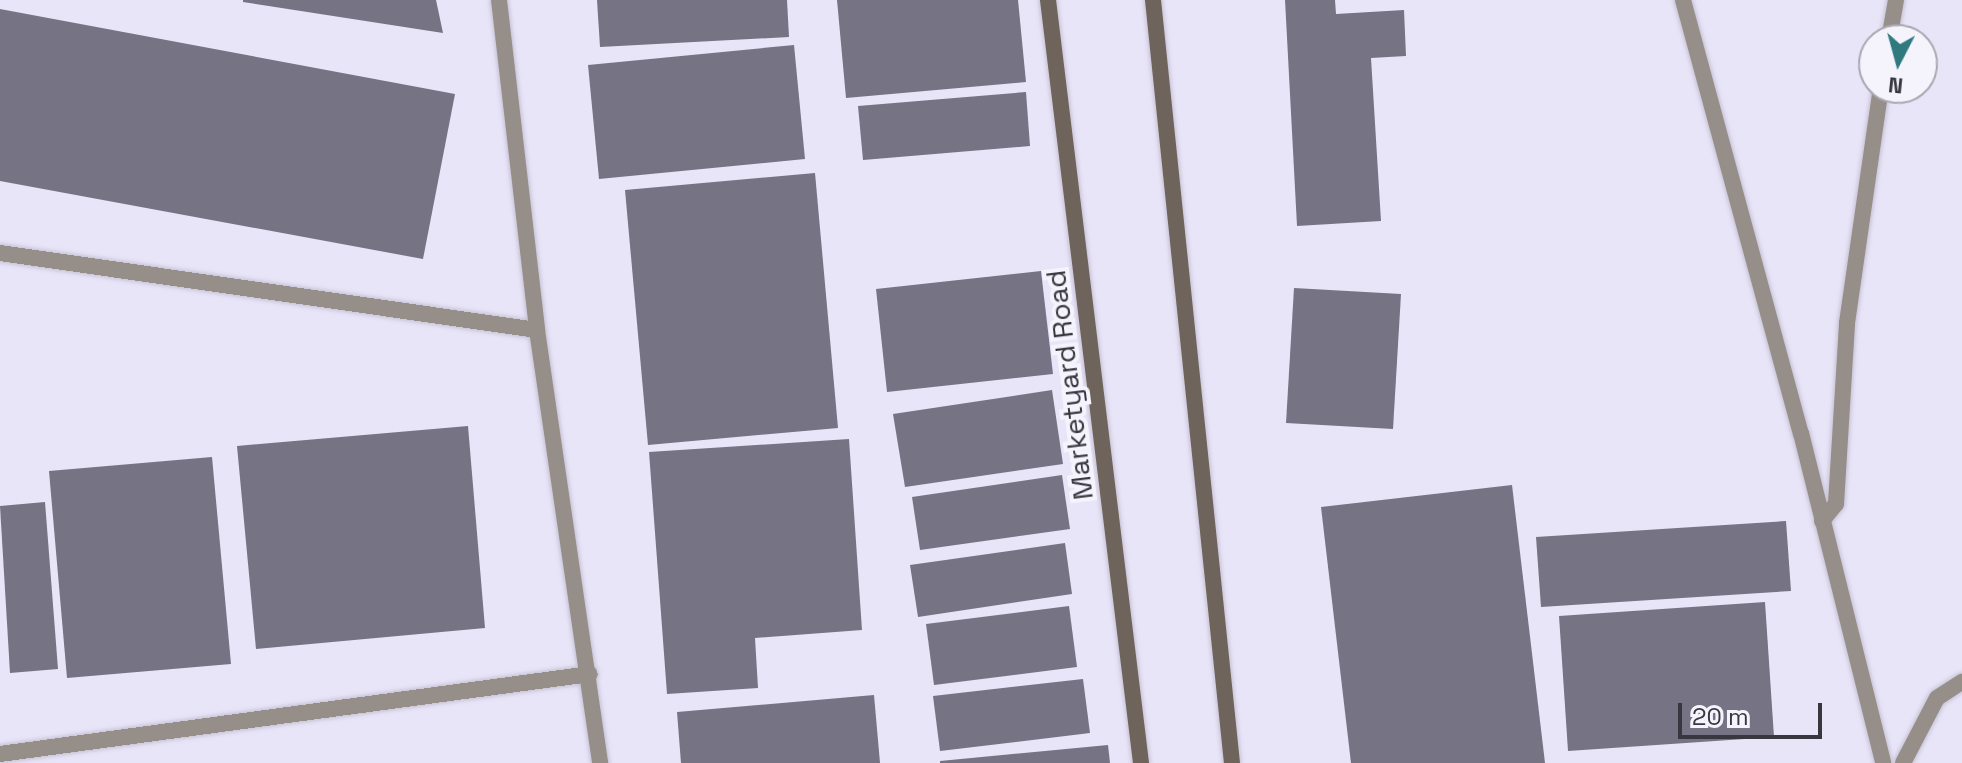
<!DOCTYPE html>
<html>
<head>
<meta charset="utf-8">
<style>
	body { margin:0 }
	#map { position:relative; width:1962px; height:763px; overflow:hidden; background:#e9e5f9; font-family:"Space Grotesk",sans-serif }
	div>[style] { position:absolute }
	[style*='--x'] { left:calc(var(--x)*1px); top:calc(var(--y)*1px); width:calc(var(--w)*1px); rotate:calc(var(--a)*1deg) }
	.building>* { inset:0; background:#757384 }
	.roads { filter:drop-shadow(0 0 2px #c6c2d4) drop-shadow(0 0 2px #c6c2d4) }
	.street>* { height:16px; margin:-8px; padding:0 8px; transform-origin:8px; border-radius:8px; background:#968e89 }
	.secondary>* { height:16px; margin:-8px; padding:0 8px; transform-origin:8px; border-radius:8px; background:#6f645c }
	span { translate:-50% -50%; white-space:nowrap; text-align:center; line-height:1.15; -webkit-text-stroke:8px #f5f4fc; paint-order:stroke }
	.street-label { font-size:28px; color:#38363e }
	.north { position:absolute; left:1858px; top:24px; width:80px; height:80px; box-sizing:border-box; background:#f5f4fc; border:2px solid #a9a8b0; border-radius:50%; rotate:186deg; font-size:22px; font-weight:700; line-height:32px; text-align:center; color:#38363e }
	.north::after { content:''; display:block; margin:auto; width:28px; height:36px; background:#30797f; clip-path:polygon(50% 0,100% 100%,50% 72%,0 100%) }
	.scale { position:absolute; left:1678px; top:703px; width:144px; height:36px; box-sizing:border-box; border:4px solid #38363e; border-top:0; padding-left:10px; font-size:24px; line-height:28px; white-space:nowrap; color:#38363e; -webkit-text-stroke:6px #f5f4fc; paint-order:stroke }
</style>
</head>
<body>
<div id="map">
	<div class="building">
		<div style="clip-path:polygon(436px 0,443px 33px,243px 2px,243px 0)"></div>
		<div style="clip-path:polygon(597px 0,787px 0,789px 37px,600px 47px)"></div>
		<div style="clip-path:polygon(837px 0,1018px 0,1026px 82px,846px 98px)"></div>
		<div style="clip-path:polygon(1285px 0,1335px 0,1336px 14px,1404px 10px,1406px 56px,1371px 58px,1381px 221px,1297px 226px)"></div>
		<div style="clip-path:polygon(0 9px,455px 94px,423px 259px,0 181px)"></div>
		<div style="clip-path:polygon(794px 45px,805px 159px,599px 179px,588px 65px)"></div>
		<div style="clip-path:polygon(1026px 92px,1030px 146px,863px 160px,858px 106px)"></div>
		<div style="clip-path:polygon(815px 173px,838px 428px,648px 445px,625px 190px)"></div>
		<div style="clip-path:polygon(1041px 271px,1053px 374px,887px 392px,876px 289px)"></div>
		<div style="clip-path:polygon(1294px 288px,1401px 294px,1393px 429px,1286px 423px)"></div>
		<div style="clip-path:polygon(1052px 390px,1063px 464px,905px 487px,893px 414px)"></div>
		<div style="clip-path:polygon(468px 426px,485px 628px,256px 649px,237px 446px)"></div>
		<div style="clip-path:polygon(849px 439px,862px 630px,755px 638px,758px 688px,667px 694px,649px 452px)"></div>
		<div style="clip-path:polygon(212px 457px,231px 664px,67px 678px,49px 471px)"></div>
		<div style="clip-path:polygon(1062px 475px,1070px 529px,920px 550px,912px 497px)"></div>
		<div style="clip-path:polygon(1512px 485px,1545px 763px,1351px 763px,1321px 507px)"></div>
		<div style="clip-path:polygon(45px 502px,58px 669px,10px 673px,0 506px)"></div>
		<div style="clip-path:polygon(1786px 521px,1791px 591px,1541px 607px,1536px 537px)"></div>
		<div style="clip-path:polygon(1065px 543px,1072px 594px,918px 617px,910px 565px)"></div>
		<div style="clip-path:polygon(1765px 602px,1774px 737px,1568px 751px,1559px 616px)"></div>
		<div style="clip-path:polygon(1069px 606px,1077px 667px,934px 685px,926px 624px)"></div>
		<div style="clip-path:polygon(1083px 679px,1090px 733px,940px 751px,933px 696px)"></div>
		<div style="clip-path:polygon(874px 695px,880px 763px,681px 763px,677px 712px)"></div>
		<div style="clip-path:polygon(1108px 745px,1110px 763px,940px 763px,940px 761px)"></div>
	</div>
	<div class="roads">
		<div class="street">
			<div style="--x:499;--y:0;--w:332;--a:83.4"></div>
			<div style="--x:537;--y:330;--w:438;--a:81.7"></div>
			<div style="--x:1683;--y:0;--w:449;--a:74.8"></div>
			<div style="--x:1801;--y:433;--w:340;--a:76"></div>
			<div style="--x:1889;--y:40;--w:41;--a:-80.1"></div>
			<div style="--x:0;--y:253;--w:542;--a:8.16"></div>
			<div style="--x:1822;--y:521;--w:22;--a:-51"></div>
			<div style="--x:1836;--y:504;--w:181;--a:-86.5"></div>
			<div style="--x:1847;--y:323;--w:237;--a:-81.8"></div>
			<div style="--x:0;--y:754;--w:595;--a:-7.72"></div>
			<div style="--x:1903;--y:763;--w:73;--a:-62.4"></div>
			<div style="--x:1937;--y:698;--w:30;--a:-33"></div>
		</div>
		<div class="secondary">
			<div style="--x:1048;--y:0;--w:769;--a:83.05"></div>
			<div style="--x:1153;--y:0;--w:767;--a:84.09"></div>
		</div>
	</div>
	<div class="street-label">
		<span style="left:1069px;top:385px;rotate:-97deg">Marketyard Road</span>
	</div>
	<div class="north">N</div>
	<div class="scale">20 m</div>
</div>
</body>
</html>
